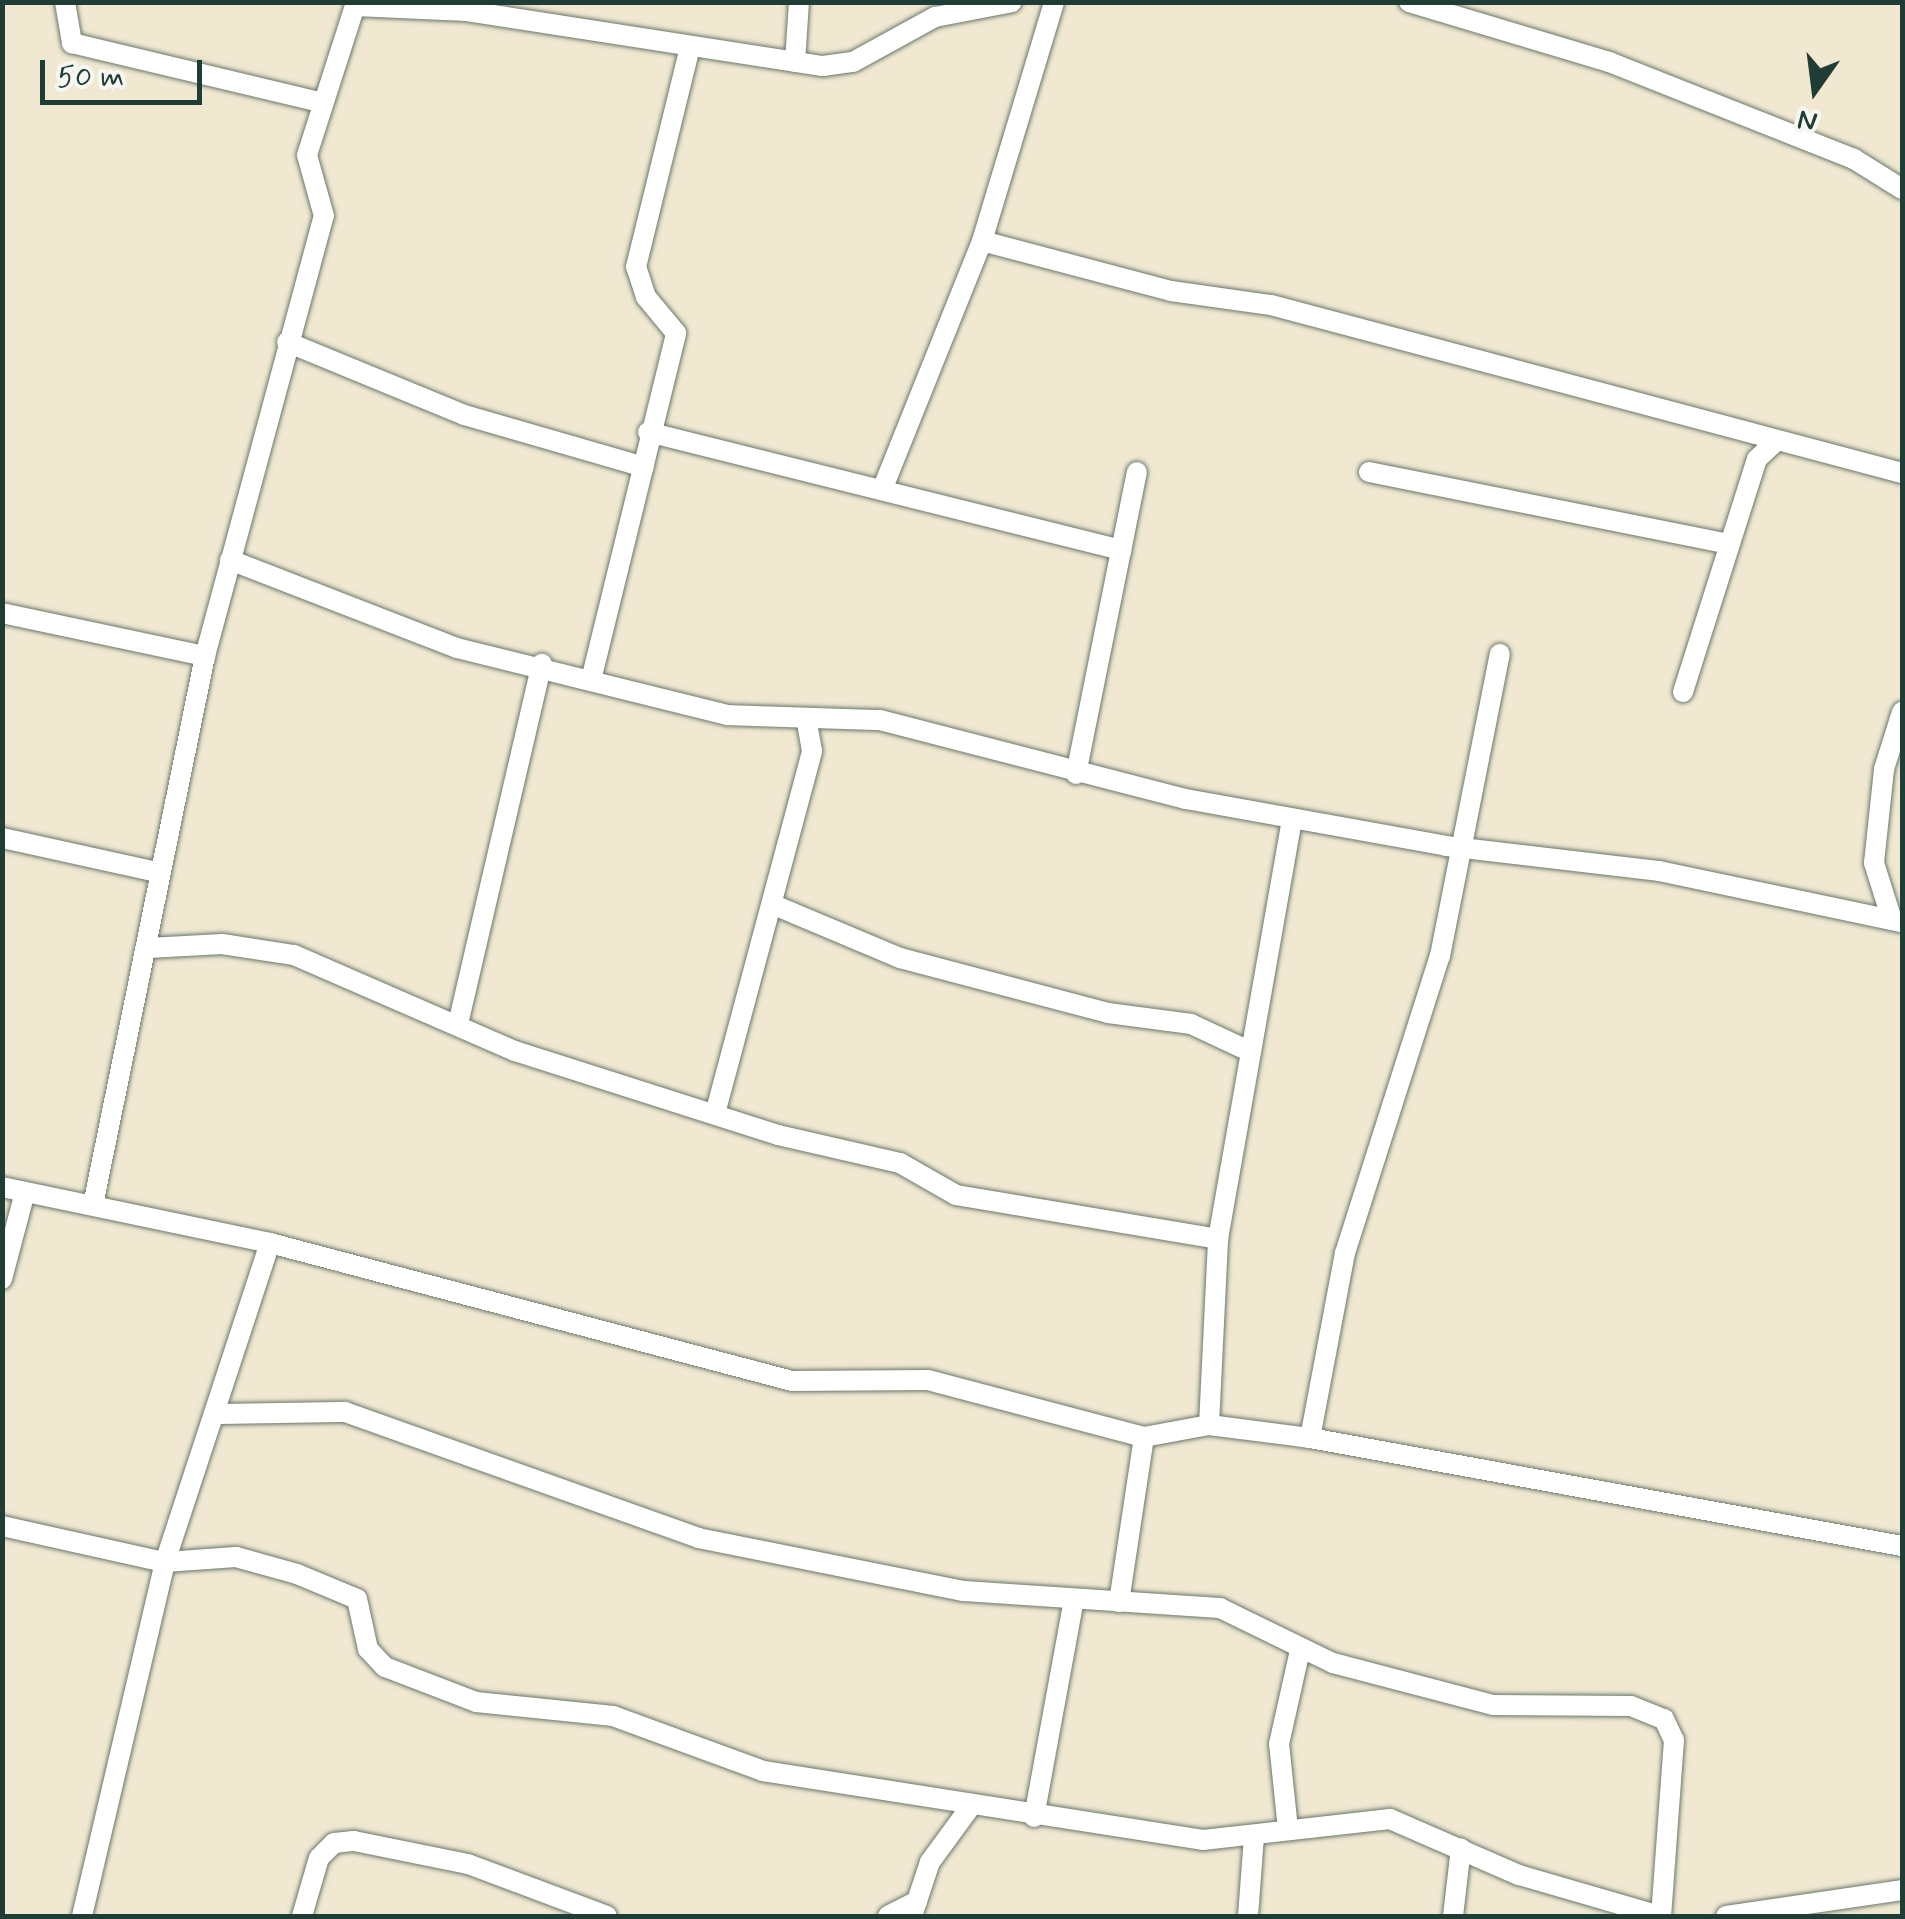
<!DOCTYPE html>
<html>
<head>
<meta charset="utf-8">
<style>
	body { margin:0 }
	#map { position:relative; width:1905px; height:1919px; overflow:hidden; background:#f0e8d1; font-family:Mynerve,sans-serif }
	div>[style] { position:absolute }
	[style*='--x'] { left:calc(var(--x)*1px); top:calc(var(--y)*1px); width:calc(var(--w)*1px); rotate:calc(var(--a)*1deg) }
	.roads { filter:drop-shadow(0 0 2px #68796b) drop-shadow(0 0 2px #68796b) }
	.street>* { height:20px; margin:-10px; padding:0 10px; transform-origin:10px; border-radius:10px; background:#fff }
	span { translate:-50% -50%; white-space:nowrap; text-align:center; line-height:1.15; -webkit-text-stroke:8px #f6f6f2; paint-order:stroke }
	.frame { position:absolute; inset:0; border:5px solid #1f3d34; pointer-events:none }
	.north { position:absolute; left:1765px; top:40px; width:100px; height:100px; -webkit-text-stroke:8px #f6f6f2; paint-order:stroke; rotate:194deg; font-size:28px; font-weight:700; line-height:40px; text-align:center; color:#1f3d34 }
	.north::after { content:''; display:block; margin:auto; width:35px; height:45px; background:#1f3d34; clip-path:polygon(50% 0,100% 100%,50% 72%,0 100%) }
	.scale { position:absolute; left:40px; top:60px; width:162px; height:45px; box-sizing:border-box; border:5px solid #1f3d34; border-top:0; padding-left:12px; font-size:30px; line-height:35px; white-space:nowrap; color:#1f3d34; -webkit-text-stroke:8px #f6f6f2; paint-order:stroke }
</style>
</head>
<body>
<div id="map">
	<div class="roads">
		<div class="street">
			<div style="--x:65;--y:2;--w:42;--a:80.3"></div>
			<div style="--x:72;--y:43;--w:258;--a:13.4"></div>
			<div style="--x:1409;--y:2;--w:209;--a:16.7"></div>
			<div style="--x:1609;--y:62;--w:264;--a:21.6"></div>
			<div style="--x:1854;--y:159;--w:57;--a:32"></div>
			<div style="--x:355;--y:6;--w:112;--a:2.6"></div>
			<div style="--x:467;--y:11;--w:360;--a:8.8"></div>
			<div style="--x:823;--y:66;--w:30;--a:-8"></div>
			<div style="--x:853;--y:62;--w:94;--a:-28.8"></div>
			<div style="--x:935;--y:17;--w:78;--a:-11"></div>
			<div style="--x:795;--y:62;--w:60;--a:-86.2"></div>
			<div style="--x:982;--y:241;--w:196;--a:14.8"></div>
			<div style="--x:1171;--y:291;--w:101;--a:8"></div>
			<div style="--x:1271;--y:305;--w:653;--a:14.91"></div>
			<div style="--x:287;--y:342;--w:191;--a:22.4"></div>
			<div style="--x:464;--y:415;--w:187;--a:16.1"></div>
			<div style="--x:648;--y:432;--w:488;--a:14"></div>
			<div style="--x:1369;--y:472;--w:366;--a:11.3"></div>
			<div style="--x:882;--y:490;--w:268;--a:-68.1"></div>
			<div style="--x:982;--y:241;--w:250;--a:-73.2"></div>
			<div style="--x:230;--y:560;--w:243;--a:21.2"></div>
			<div style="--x:457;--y:648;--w:278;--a:13.9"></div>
			<div style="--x:727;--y:715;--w:153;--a:1.9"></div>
			<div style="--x:880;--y:720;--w:316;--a:14.5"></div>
			<div style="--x:1186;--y:799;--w:264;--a:10.2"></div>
			<div style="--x:1446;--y:846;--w:214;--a:6.7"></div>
			<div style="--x:1659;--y:871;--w:248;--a:11.9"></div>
			<div style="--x:2;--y:613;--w:208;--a:12"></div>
			<div style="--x:592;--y:676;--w:353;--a:-76.2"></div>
			<div style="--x:676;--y:333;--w:47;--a:-129.8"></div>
			<div style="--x:646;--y:297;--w:32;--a:-108"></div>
			<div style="--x:636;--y:267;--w:221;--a:-76.2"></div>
			<div style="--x:1683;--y:692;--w:244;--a:-72.4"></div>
			<div style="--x:1757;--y:459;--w:26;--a:-43"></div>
			<div style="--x:1076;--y:774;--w:308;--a:-78.6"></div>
			<div style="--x:2;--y:838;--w:158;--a:12.4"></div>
			<div style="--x:774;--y:905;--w:137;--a:22.8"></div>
			<div style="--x:900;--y:958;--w:215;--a:14.8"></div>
			<div style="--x:1108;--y:1013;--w:84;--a:7.5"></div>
			<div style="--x:1191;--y:1024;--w:66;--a:25"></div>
			<div style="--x:1892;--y:920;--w:60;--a:-107.5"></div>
			<div style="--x:1874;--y:863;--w:95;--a:-83.9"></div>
			<div style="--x:1884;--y:769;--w:60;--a:-72.5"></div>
			<div style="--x:148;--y:948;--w:74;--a:-3.1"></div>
			<div style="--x:222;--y:944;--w:73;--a:8.7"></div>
			<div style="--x:294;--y:955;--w:241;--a:23.5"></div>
			<div style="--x:515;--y:1051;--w:276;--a:17.7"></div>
			<div style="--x:778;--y:1135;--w:125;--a:12.9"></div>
			<div style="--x:900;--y:1163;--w:64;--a:29.7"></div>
			<div style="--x:956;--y:1195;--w:266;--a:9.5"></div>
			<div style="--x:458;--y:1024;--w:370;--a:-76.9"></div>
			<div style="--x:716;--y:1110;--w:372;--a:-75"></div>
			<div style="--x:812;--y:751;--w:29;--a:-100"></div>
			<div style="--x:2;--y:1187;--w:274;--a:11.8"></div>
			<div style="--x:270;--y:1243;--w:540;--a:14.81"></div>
			<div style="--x:792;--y:1381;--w:136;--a:-0.4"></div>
			<div style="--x:928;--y:1380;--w:223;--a:14.8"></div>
			<div style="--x:1144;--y:1437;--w:66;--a:-10.5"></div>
			<div style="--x:1209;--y:1425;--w:102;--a:7.3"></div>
			<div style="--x:1310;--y:1438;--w:602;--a:10.34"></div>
			<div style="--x:93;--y:1205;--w:560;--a:-78.47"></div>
			<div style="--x:205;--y:656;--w:456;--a:-74.9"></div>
			<div style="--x:324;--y:216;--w:63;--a:-105.6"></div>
			<div style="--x:307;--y:155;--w:161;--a:-72.2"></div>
			<div style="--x:2;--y:1279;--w:90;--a:-75.2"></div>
			<div style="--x:214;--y:1414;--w:131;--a:-0.9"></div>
			<div style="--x:345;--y:1412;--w:375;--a:19.6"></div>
			<div style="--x:698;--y:1538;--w:270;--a:11.3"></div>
			<div style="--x:963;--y:1591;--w:258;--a:3.8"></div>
			<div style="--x:1220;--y:1608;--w:126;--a:26"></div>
			<div style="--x:1333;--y:1663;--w:165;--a:14.7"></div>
			<div style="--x:1493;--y:1705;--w:138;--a:0.4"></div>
			<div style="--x:1631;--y:1706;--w:35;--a:22"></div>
			<div style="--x:1664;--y:1719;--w:23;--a:65"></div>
			<div style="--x:1674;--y:1740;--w:176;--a:94.2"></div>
			<div style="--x:1209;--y:1425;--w:186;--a:-87.2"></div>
			<div style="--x:1218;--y:1239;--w:427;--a:-80"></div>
			<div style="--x:1310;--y:1438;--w:188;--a:-79.3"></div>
			<div style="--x:1345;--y:1253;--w:312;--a:-72.3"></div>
			<div style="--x:1440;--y:956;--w:308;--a:-78.8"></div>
			<div style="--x:2;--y:1526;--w:167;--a:12.5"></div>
			<div style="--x:165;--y:1562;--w:71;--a:-4"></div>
			<div style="--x:236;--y:1557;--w:63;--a:15.6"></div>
			<div style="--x:297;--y:1574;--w:65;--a:22.6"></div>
			<div style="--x:357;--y:1599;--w:51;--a:77.6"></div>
			<div style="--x:368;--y:1649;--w:25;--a:47"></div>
			<div style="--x:385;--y:1667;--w:97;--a:21"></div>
			<div style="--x:476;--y:1702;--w:138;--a:5.8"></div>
			<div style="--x:613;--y:1716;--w:160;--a:20.1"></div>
			<div style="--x:763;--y:1771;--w:445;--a:8.9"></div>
			<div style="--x:1203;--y:1840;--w:188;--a:-6.4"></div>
			<div style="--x:1390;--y:1819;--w:141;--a:23.5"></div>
			<div style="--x:1519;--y:1875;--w:147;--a:16.2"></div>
			<div style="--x:1119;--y:1602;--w:167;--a:-81.4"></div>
			<div style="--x:1034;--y:1817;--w:217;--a:-79.6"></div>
			<div style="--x:1288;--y:1829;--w:85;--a:-96"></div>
			<div style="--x:1279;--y:1744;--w:96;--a:-77.4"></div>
			<div style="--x:82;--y:1916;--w:364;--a:-76.8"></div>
			<div style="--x:165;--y:1562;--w:336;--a:-71.8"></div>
			<div style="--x:302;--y:1916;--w:60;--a:-73.7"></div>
			<div style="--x:319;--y:1858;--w:21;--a:-45"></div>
			<div style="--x:334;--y:1843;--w:20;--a:-6"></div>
			<div style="--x:354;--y:1841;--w:116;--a:11.4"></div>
			<div style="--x:468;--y:1864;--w:148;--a:20.5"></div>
			<div style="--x:888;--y:1916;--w:33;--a:-27"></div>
			<div style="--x:912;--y:1916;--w:57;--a:-71.6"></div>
			<div style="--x:930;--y:1862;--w:69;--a:-53.8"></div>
			<div style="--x:1248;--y:1916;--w:79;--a:-85.7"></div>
			<div style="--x:1453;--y:1916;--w:68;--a:-83.3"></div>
			<div style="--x:1726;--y:1916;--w:178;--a:-8.4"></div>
		</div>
	</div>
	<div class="frame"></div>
	<div class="north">N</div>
	<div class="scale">50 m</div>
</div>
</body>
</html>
